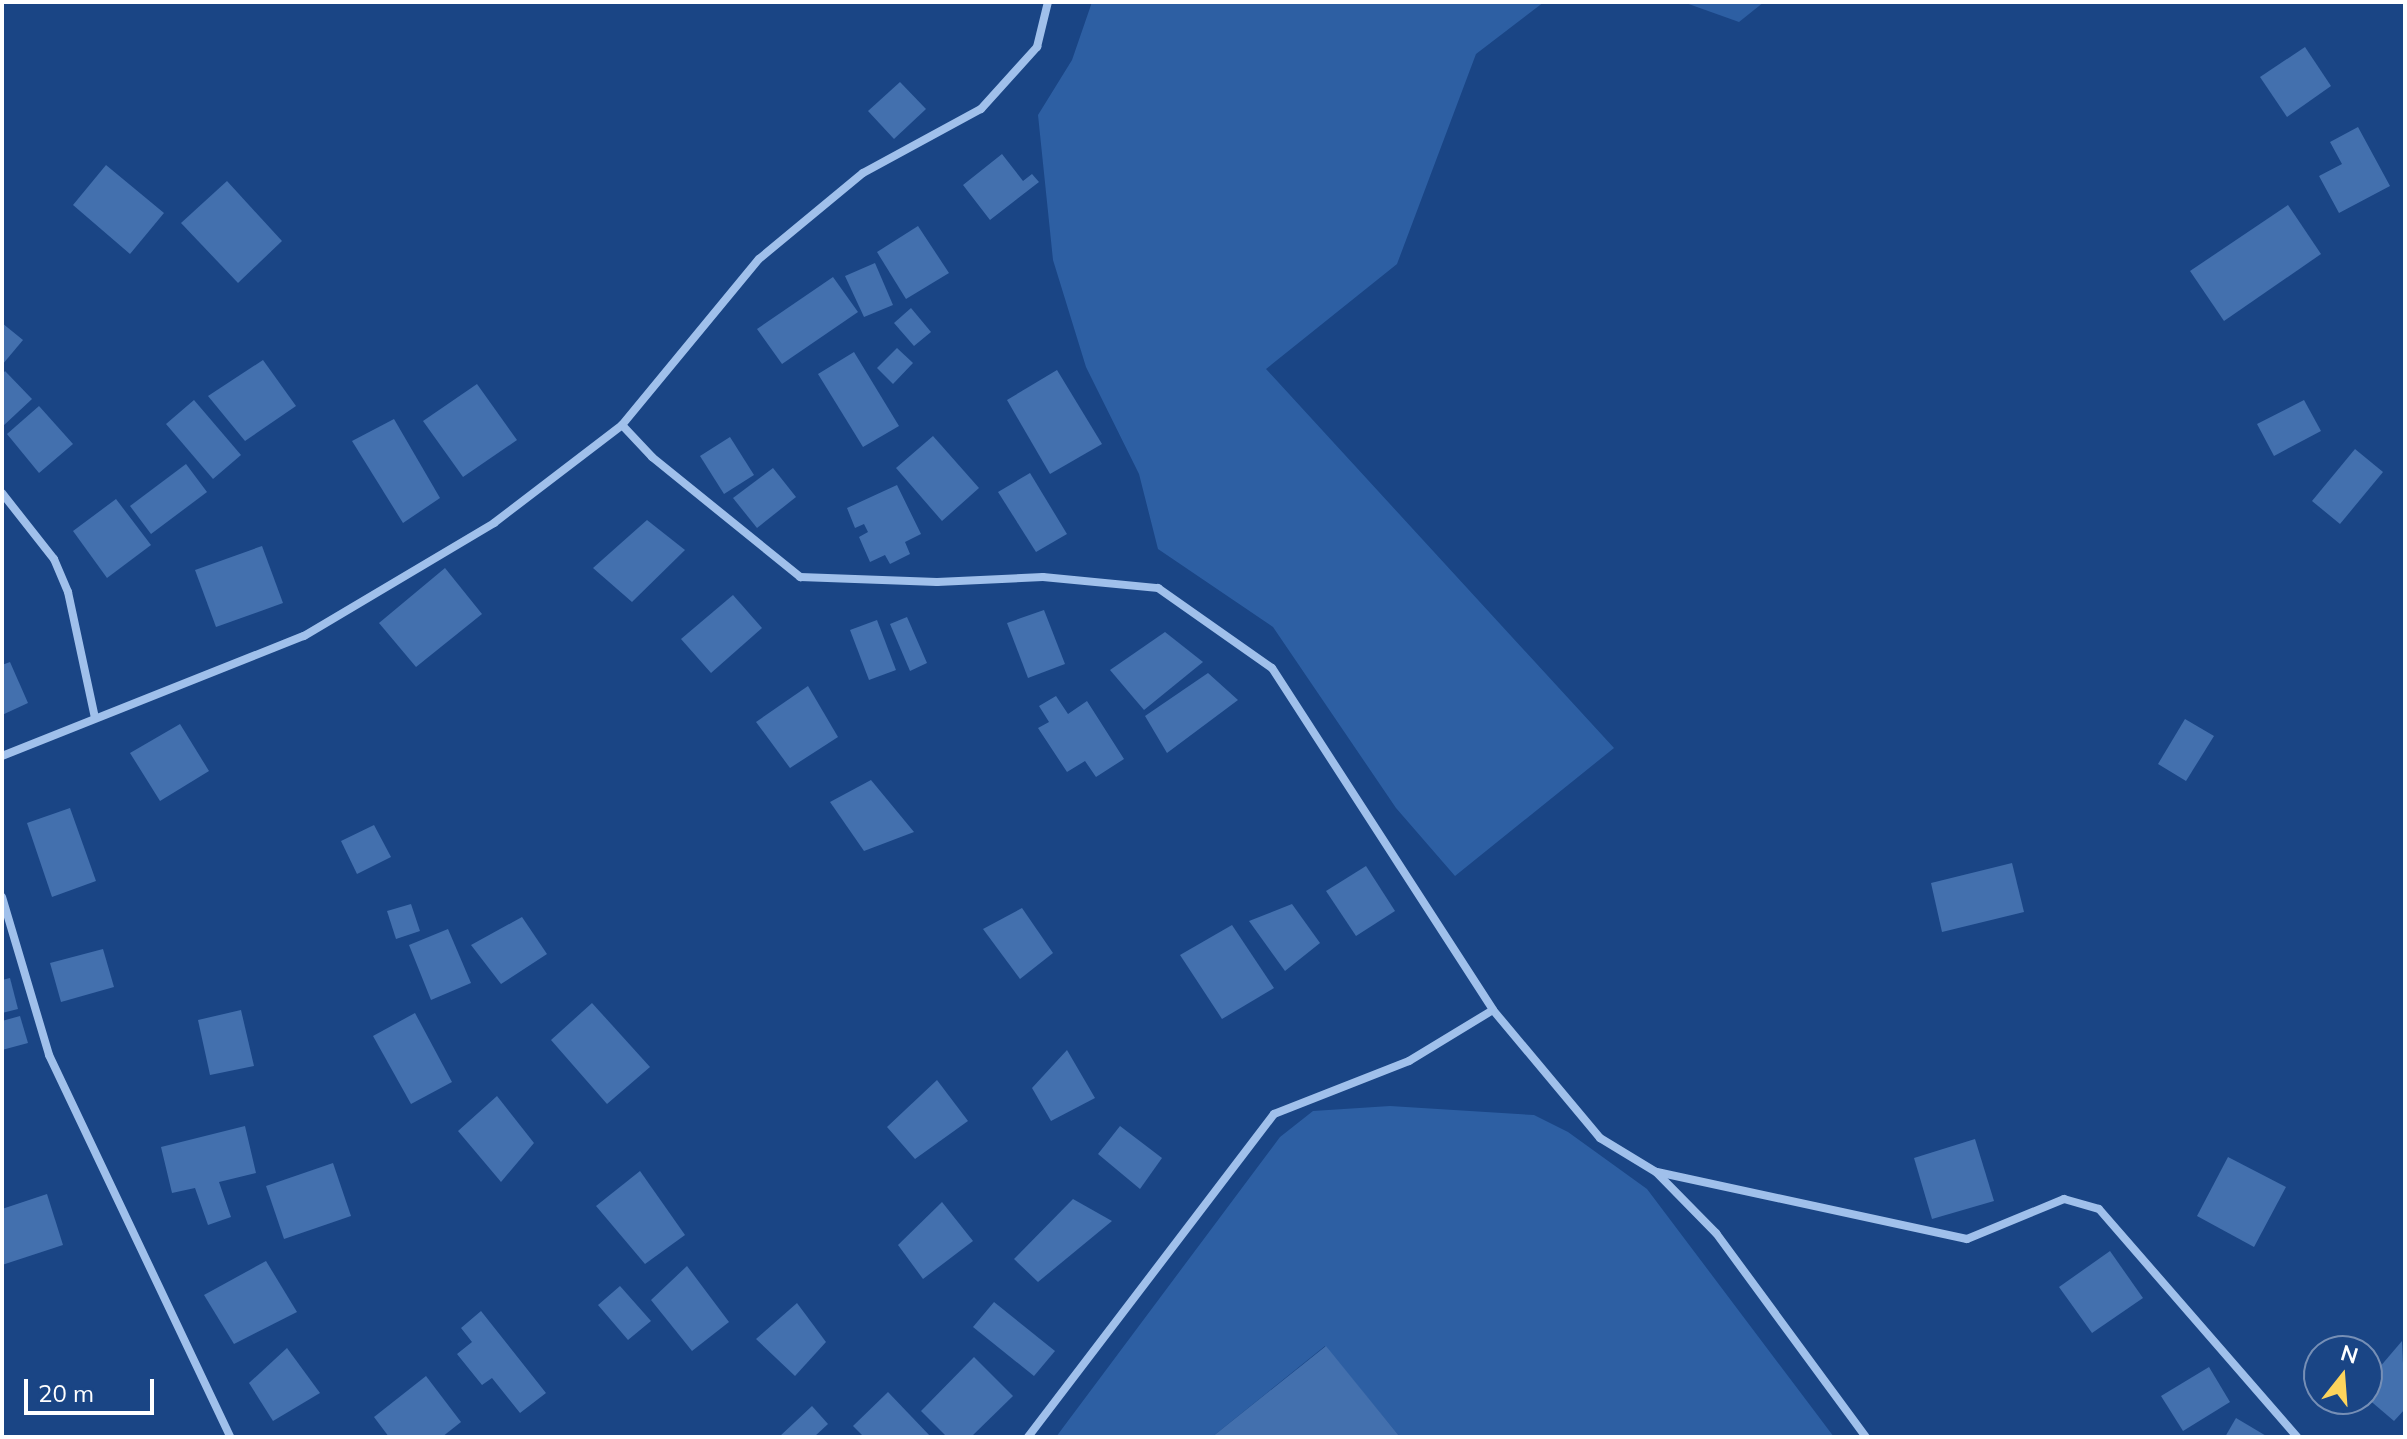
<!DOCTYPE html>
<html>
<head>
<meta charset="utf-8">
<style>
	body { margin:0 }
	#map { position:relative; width:2407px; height:1439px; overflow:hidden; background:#1a4585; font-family:Mulish,sans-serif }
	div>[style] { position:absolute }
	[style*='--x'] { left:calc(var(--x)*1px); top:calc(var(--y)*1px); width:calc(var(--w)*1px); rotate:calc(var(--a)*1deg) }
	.green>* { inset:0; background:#2d5fa3 }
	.building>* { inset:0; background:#4370ae }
	.minor>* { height:8px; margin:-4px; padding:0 4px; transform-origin:4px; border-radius:4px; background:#a0c0eb }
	span { translate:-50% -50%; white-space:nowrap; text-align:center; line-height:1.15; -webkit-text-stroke:6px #1a4585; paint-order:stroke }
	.frame { position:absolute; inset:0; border:4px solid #fff; pointer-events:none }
	.north { position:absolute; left:2303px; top:1335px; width:80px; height:80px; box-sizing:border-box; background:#1a4585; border:2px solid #768fb6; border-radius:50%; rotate:17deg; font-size:22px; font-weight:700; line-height:32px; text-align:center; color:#fff }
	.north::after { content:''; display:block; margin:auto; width:28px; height:36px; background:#fdd45c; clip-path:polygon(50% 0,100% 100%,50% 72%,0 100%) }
	.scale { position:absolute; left:24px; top:1379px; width:130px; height:36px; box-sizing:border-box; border:4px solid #fff; border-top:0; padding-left:10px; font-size:24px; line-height:28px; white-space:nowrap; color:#fff; -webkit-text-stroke:6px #1a4585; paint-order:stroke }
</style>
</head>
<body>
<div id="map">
	<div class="green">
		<div style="clip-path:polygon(1092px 2px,1544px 2px,1476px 54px,1397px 264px,1266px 369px,1614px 748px,1455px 876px,1396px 808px,1273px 627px,1158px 549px,1139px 474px,1086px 367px,1053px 260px,1038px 115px,1072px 60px)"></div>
		<div style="clip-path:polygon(1683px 2px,1764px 2px,1739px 22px)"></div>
		<div style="clip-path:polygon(1390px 1106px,1534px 1115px,1568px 1132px,1647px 1189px,1834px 1437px,1400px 1437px,1325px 1346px,1212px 1437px,1056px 1437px,1280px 1137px,1313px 1111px)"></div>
	</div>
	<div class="building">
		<div style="clip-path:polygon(2305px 47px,2331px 86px,2287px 117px,2260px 77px)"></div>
		<div style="clip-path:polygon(900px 82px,926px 109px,894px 139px,868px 111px)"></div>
		<div style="clip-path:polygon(2358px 127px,2390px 186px,2339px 213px,2319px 176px,2342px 164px,2330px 142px)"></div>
		<div style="clip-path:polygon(1002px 154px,1023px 181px,1032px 174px,1039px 182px,990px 220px,963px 185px)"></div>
		<div style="clip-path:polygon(106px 165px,164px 213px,130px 254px,73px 205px)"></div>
		<div style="clip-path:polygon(227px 181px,282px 241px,238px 283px,181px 223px)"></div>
		<div style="clip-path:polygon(2288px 205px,2321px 254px,2224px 321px,2190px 271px)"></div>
		<div style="clip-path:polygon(918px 226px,949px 273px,906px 299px,877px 252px)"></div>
		<div style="clip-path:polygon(875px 263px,893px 305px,864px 317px,845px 276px)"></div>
		<div style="clip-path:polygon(833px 277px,858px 312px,782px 364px,757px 329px)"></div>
		<div style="clip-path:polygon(911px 308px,931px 332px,914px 346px,894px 323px)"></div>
		<div style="clip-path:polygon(2px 323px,23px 340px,2px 365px)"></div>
		<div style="clip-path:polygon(897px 348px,913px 363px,893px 384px,877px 368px)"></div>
		<div style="clip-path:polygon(854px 352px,899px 426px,863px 447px,818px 374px)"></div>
		<div style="clip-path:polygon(263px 360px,296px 406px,245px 441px,208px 396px)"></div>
		<div style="clip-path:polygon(1057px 370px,1102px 444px,1050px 474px,1007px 400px)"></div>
		<div style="clip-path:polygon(5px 371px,32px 399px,2px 427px,2px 375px)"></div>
		<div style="clip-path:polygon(477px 384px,517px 440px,463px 477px,423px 421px)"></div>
		<div style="clip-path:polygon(194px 400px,241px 455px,213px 479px,166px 424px)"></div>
		<div style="clip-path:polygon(2304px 400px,2321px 431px,2274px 456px,2257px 424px)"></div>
		<div style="clip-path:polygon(39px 406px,73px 444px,39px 473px,7px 434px)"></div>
		<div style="clip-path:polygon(394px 419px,440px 498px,403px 523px,352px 441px)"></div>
		<div style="clip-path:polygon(933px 436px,979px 488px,942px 521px,896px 468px)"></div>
		<div style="clip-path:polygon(730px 437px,754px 475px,724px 494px,700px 456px)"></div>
		<div style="clip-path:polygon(2355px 449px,2383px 472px,2340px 524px,2312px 501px)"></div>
		<div style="clip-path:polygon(186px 464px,207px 492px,151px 534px,130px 506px)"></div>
		<div style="clip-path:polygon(773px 468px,796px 497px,757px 528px,733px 498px)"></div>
		<div style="clip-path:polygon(1030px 473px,1067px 534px,1036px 552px,998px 492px)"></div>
		<div style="clip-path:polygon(897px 485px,921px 534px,905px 542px,910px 554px,890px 564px,885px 555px,870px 562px,859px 537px,868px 532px,864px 524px,855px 528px,847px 508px)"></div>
		<div style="clip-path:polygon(116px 499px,151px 545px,107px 578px,73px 531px)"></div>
		<div style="clip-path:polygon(647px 520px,685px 550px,632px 602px,593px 568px)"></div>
		<div style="clip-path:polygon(262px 546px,283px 603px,216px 627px,195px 570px)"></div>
		<div style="clip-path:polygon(445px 568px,482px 614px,416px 667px,379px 623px)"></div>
		<div style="clip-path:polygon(733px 595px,762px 628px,711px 673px,681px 639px)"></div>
		<div style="clip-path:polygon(1044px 610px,1065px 664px,1028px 678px,1007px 623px)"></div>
		<div style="clip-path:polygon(907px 617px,927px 663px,910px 671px,890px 624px)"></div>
		<div style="clip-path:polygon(877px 620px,896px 670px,869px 680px,850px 630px)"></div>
		<div style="clip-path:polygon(1165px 632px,1203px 662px,1144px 710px,1110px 670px)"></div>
		<div style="clip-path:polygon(10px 662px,28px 703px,2px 715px,2px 665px)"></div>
		<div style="clip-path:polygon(1208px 673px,1238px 700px,1167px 753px,1145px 716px)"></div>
		<div style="clip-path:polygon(808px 686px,838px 737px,790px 768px,756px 722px)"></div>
		<div style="clip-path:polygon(1056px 696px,1068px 714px,1087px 701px,1124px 759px,1096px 777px,1085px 761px,1067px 772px,1038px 728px,1049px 722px,1039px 706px)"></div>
		<div style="clip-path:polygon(2185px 719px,2214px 736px,2186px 781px,2158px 764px)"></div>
		<div style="clip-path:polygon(180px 724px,209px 771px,160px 801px,130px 753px)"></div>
		<div style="clip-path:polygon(871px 780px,914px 832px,864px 851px,830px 802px)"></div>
		<div style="clip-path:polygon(70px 808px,96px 881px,52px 897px,27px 823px)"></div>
		<div style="clip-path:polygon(374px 825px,391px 857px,357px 874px,341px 841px)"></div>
		<div style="clip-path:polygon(2012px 863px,2024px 912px,1942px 932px,1931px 883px)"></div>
		<div style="clip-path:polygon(1366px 866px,1395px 911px,1356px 936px,1326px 891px)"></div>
		<div style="clip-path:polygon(411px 904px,420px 931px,396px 939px,387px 911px)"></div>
		<div style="clip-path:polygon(1292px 904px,1320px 943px,1285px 971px,1249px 921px)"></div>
		<div style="clip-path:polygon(1022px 908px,1053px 953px,1020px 979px,983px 929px)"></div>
		<div style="clip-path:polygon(522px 917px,547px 954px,501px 984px,471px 945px)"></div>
		<div style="clip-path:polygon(1232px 925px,1274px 988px,1222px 1019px,1180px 955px)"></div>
		<div style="clip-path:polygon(448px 929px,471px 983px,431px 1000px,409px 945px)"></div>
		<div style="clip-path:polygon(103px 949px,114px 987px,61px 1002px,50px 963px)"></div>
		<div style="clip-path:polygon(10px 978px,18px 1009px,2px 1013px,2px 980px)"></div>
		<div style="clip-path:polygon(592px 1003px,650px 1067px,607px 1104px,551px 1040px)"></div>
		<div style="clip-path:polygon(241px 1010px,254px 1066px,210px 1075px,198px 1020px)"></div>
		<div style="clip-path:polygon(415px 1013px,452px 1082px,411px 1104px,373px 1036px)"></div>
		<div style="clip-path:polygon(20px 1016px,28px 1043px,2px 1050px,2px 1021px)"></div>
		<div style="clip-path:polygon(1067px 1050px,1095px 1098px,1051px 1121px,1032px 1088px)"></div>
		<div style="clip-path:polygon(937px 1080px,968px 1121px,915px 1159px,887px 1127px)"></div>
		<div style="clip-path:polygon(497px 1096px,534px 1143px,501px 1182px,458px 1131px)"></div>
		<div style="clip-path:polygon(245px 1126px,256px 1173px,219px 1182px,231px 1217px,208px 1225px,195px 1188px,172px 1193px,161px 1147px)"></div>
		<div style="clip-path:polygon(1120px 1126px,1162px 1158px,1140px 1189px,1098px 1154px)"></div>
		<div style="clip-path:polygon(1975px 1139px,1994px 1201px,1932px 1219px,1914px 1158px)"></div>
		<div style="clip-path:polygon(2228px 1157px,2286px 1187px,2254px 1247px,2197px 1216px)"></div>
		<div style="clip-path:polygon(333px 1163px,351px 1216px,284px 1239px,266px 1186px)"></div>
		<div style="clip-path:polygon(640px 1171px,685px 1235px,645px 1264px,596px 1206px)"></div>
		<div style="clip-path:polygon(47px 1194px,63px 1245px,2px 1265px,2px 1209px)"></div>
		<div style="clip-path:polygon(1073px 1199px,1112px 1221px,1038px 1282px,1014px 1259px)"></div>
		<div style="clip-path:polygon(942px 1202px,973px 1241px,923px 1279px,898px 1245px)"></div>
		<div style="clip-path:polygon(2110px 1251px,2143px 1298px,2092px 1333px,2059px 1287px)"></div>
		<div style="clip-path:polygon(266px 1261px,297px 1312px,234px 1344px,204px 1295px)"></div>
		<div style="clip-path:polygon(687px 1266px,729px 1322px,692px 1351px,651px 1300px)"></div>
		<div style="clip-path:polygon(620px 1286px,651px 1321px,628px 1340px,598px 1305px)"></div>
		<div style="clip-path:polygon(994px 1302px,1055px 1351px,1034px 1376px,973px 1327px)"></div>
		<div style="clip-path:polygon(797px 1303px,826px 1342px,795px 1376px,756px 1339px)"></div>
		<div style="clip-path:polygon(481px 1311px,546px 1393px,520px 1413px,492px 1378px,482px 1385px,457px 1354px,472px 1342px,461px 1328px)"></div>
		<div style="clip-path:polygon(2402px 1341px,2405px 1409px,2394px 1421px,2367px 1398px,2367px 1382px)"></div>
		<div style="clip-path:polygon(1326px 1346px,1400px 1437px,1212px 1437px)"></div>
		<div style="clip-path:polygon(287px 1348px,320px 1393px,273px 1421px,249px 1383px)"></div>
		<div style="clip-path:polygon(974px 1357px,1013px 1396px,971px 1437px,947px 1437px,921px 1411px)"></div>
		<div style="clip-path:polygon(2209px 1367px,2230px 1402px,2183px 1431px,2161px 1396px)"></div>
		<div style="clip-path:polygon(426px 1376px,461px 1422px,442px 1437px,389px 1437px,374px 1417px)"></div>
		<div style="clip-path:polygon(888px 1392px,931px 1437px,864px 1437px,853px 1426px)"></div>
		<div style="clip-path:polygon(812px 1406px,828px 1424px,814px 1437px,779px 1437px)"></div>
		<div style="clip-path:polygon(2236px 1418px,2268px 1437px,2225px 1437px)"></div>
	</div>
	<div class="minor">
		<div style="--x:622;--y:425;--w:215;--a:-50.5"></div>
		<div style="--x:759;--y:259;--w:135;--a:-39.6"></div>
		<div style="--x:863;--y:173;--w:134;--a:-28.5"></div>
		<div style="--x:981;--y:109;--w:84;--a:-47.9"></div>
		<div style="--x:1037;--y:47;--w:46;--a:-76.3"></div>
		<div style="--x:2;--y:493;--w:84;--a:51.8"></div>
		<div style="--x:54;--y:559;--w:36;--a:67"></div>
		<div style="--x:68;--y:592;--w:129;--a:77.9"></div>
		<div style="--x:2;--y:756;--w:325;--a:-21.7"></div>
		<div style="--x:304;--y:636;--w:221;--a:-30.7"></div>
		<div style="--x:494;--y:523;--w:161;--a:-37.4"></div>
		<div style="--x:622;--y:425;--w:44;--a:46.8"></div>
		<div style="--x:652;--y:457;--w:191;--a:39"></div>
		<div style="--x:800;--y:577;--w:137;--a:2.1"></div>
		<div style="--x:937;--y:582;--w:106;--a:-2.7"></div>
		<div style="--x:1043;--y:577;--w:116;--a:5.5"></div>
		<div style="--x:1158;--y:588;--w:139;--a:35.1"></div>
		<div style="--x:1272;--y:668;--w:407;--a:57.1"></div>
		<div style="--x:1493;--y:1010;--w:167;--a:50.1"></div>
		<div style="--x:1600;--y:1138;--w:66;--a:31.3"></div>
		<div style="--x:1656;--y:1172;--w:86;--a:45.5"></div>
		<div style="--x:1716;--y:1233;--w:253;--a:53.7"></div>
		<div style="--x:2;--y:897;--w:165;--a:73.4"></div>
		<div style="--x:49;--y:1055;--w:423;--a:64.6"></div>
		<div style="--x:1657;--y:1172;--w:317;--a:12.2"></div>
		<div style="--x:1967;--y:1239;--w:105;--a:-22.4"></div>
		<div style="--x:2064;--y:1199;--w:36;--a:16"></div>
		<div style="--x:2099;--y:1209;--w:302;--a:49"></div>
		<div style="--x:1028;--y:1437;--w:406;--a:-52.7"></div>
		<div style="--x:1274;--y:1114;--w:145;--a:-21.4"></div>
		<div style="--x:1409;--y:1061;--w:98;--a:-31.3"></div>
	</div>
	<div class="frame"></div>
	<div class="north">N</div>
	<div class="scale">20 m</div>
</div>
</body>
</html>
